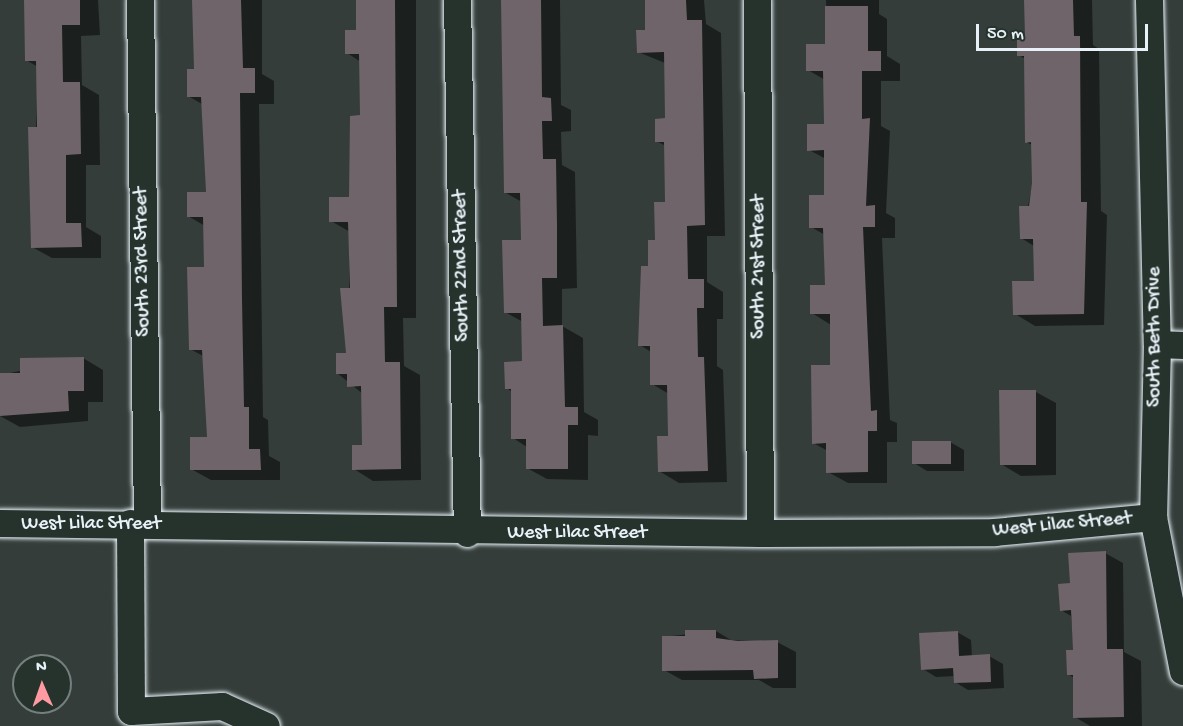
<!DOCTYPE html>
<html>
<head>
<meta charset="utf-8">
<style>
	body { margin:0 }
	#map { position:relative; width:1183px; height:726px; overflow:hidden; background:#343d39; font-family:"Gochi Hand",sans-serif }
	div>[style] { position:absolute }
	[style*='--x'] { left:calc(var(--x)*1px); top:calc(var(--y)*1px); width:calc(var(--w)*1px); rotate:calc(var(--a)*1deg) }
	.shadow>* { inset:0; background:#0007 }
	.building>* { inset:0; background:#6e6469 }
	.roads { filter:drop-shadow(0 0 2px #e8f1f8) drop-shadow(0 0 2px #e8f1f8) }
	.minor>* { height:27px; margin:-13.5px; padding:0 13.5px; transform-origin:13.5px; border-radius:13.5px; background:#26332d }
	span { translate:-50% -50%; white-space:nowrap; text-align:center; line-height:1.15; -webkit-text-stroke:5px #26332d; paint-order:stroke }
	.street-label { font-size:20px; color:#e8f1f8 }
	.north { position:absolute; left:12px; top:654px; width:60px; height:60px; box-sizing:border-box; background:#26332d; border:2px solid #747f7e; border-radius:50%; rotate:358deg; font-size:16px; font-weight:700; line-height:24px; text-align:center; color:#e8f1f8 }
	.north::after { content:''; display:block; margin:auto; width:21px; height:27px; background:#ff9aa2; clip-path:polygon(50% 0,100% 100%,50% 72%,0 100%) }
	.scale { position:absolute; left:976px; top:24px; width:172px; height:27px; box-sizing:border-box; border:3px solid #e8f1f8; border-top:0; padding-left:8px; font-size:18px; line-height:21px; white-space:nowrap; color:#e8f1f8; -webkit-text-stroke:4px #26332d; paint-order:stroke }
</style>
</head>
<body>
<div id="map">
	<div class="shadow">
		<div style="clip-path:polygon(26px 0,98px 0,100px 35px,81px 36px,82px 85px,99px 95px,100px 165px,86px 165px,86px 227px,101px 236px,101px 258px,52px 258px,32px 247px,38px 67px,26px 60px)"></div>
		<div style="clip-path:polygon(194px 0,262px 0,262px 74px,274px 81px,274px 104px,259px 104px,263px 417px,268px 420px,269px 456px,280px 462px,280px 480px,211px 480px,191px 469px,209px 438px,205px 357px,190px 349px,205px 268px,205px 226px,188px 216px,208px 193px,202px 104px,188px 96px,196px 70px)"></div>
		<div style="clip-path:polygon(357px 0,416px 0,416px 318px,403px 318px,404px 366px,420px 375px,421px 480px,373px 481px,354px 469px,364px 446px,363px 394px,337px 373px,348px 354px,350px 232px,331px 221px,350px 198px,362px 117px,361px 62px,347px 53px,358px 32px)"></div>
		<div style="clip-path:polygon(502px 0,560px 0,561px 105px,571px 110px,571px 131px,561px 132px,562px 165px,575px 172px,577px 288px,562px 289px,562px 326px,583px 338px,584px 412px,598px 420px,598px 436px,588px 435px,588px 480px,547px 479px,527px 468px,527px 447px,513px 438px,513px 392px,506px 388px,524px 363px,523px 322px,505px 312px,523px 242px,522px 202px,506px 193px)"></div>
		<div style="clip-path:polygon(646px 0,704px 0,706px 24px,721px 33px,725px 236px,707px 236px,707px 282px,723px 292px,723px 319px,717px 319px,717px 366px,723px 370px,727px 482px,679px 483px,659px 471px,670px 438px,669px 394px,652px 384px,651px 352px,640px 345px,650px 268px,667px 203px,666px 146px,656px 141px,666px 120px,665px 63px,638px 52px,647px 31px)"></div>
		<div style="clip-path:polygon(826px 0,879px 0,879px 14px,887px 19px,887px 56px,900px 64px,900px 81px,881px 81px,881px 126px,890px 131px,886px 213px,895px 218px,895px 238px,882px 238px,890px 420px,897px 423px,897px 442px,887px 442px,887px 483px,848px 483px,828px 472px,828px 451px,813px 443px,832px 367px,831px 325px,812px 313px,826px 286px,825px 235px,811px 227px,826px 196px,826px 159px,809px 150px,825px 125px,825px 80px,808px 70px,827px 45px)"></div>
		<div style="clip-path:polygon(1026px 0,1092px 0,1093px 45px,1099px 49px,1101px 211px,1107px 215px,1104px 325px,1035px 326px,1015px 314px,1035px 283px,1034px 246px,1021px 238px,1033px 183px,1032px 145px,1026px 142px,1025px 59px,1019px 55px,1026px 38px)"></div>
		<div style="clip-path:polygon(83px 358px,103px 370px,103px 402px,88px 402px,88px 421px,20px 427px,0 416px,0 375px)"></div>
		<div style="clip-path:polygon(1036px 392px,1056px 403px,1056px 475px,1021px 476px,1001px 464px)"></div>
		<div style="clip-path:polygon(950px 442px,964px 450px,964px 471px,927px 471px,914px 463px)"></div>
		<div style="clip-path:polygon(1105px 553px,1123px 563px,1124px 652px,1141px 661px,1142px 726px,1090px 726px,1075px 717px,1074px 678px,1068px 674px,1074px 651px,1071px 616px,1061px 610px,1072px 584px)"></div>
		<div style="clip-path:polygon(716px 631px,731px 640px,777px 642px,796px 652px,796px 688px,773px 688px,759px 680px,682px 680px,664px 670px,663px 637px)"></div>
		<div style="clip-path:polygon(957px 632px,971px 640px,972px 657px,989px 656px,1003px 664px,1004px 688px,968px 690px,955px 682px,955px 676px,936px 677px,923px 669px)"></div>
	</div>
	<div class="building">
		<div style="clip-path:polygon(24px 0,80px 0,80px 25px,62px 25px,63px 82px,80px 82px,81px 154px,66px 155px,66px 223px,81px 223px,82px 247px,31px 248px,28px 127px,37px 127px,36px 61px,25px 61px)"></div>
		<div style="clip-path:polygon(192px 0,241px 0,243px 68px,255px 68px,255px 93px,240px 93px,242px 299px,244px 407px,249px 407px,249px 449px,260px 449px,261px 470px,190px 470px,190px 437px,207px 437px,202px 350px,189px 350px,187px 267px,204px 267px,203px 217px,187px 217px,187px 192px,206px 192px,201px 97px,187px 97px,187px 69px,194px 69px)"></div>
		<div style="clip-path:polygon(356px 0,395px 0,397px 307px,384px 307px,385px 362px,400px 362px,401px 469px,352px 470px,352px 445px,362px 445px,361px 386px,347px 387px,347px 374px,336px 374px,336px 353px,346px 353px,340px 288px,350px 288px,348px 222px,329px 222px,329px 197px,349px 197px,350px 116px,360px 115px,359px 54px,345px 54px,345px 30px,356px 30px)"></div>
		<div style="clip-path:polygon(501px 0,541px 0,542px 97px,551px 98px,552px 121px,542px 121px,543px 159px,556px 159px,557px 225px,557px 278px,542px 278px,543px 326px,563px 325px,565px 407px,578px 407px,578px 425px,568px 425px,568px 469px,526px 469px,526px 439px,511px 439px,511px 389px,505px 389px,504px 362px,522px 361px,521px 313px,504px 313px,502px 240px,521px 240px,520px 193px,504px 193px)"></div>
		<div style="clip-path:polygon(645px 0,686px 0,687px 20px,702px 20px,705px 225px,687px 226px,688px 279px,704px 279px,704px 308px,697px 308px,698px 357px,704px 357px,708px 471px,658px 472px,657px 436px,668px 436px,667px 385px,650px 385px,650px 346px,638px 346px,641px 266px,648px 266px,648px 240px,655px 240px,654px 202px,665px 202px,664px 142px,655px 142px,655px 119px,665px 118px,664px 52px,637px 53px,636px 30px,645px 30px)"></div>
		<div style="clip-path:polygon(1024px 0,1073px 0,1074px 36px,1080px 36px,1081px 202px,1087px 202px,1084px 314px,1013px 315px,1012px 281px,1034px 281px,1033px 239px,1020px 239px,1019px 206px,1029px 206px,1032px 183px,1031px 142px,1025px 143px,1024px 56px,1017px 56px,1017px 37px,1025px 37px)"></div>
		<div style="clip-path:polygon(825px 6px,868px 6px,868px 51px,881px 51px,881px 71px,862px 71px,862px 119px,870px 118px,866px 206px,875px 205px,875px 227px,863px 227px,871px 411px,877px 410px,877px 431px,868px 431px,868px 472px,826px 473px,826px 443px,812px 444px,811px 365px,830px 365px,830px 314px,810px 314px,810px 285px,825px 285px,823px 228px,809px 228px,809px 195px,824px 195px,824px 150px,807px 151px,807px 124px,824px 124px,823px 71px,806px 71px,806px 44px,825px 44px)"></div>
		<div style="clip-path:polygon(84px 357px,84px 391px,68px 391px,69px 411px,0 416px,0 373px,20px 373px,20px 358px)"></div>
		<div style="clip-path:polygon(999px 390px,1036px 390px,1036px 465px,1000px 465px)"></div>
		<div style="clip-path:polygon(912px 441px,951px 441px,951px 464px,912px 464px)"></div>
		<div style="clip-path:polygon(1106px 551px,1107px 649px,1123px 649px,1124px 717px,1073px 718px,1073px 675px,1067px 675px,1066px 650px,1073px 650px,1071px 610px,1060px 611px,1058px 584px,1070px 583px,1068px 553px)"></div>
		<div style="clip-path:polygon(685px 630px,716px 630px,716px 638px,738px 641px,778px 640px,778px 678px,754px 679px,753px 670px,662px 671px,662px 636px,685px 636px)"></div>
		<div style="clip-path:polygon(958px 631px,959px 656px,990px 654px,991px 682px,954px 683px,953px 668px,921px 670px,919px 633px)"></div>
	</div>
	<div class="roads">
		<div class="minor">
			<div style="--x:140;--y:0;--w:523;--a:89.23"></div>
			<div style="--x:457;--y:0;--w:533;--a:88.93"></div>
			<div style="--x:757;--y:0;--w:533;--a:89.68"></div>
			<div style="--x:1149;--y:0;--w:344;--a:88.7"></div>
			<div style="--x:1157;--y:344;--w:173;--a:91.3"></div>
			<div style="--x:1153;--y:517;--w:157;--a:79"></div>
			<div style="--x:1157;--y:344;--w:26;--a:2"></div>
			<div style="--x:0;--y:523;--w:760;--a:0.75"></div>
			<div style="--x:760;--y:533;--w:234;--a:-0.2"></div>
			<div style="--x:994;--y:532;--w:160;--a:-5.4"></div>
			<div style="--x:130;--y:523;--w:188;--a:89.7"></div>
			<div style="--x:131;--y:711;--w:91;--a:-3.1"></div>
			<div style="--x:222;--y:706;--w:48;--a:24.4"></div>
		</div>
	</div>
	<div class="street-label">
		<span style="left:143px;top:262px;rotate:-91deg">South 23rd Street</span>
		<span style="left:462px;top:266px;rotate:-91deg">South 22nd Street</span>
		<span style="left:759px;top:267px;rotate:-90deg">South 21st Street</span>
		<span style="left:1155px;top:337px;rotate:-90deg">South Beth Drive</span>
		<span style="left:91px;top:524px">West Lilac Street</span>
		<span style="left:1062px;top:525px;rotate:-5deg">West Lilac Street</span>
		<span style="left:577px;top:533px">West Lilac Street</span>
	</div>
	<div class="north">N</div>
	<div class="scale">50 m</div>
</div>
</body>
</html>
